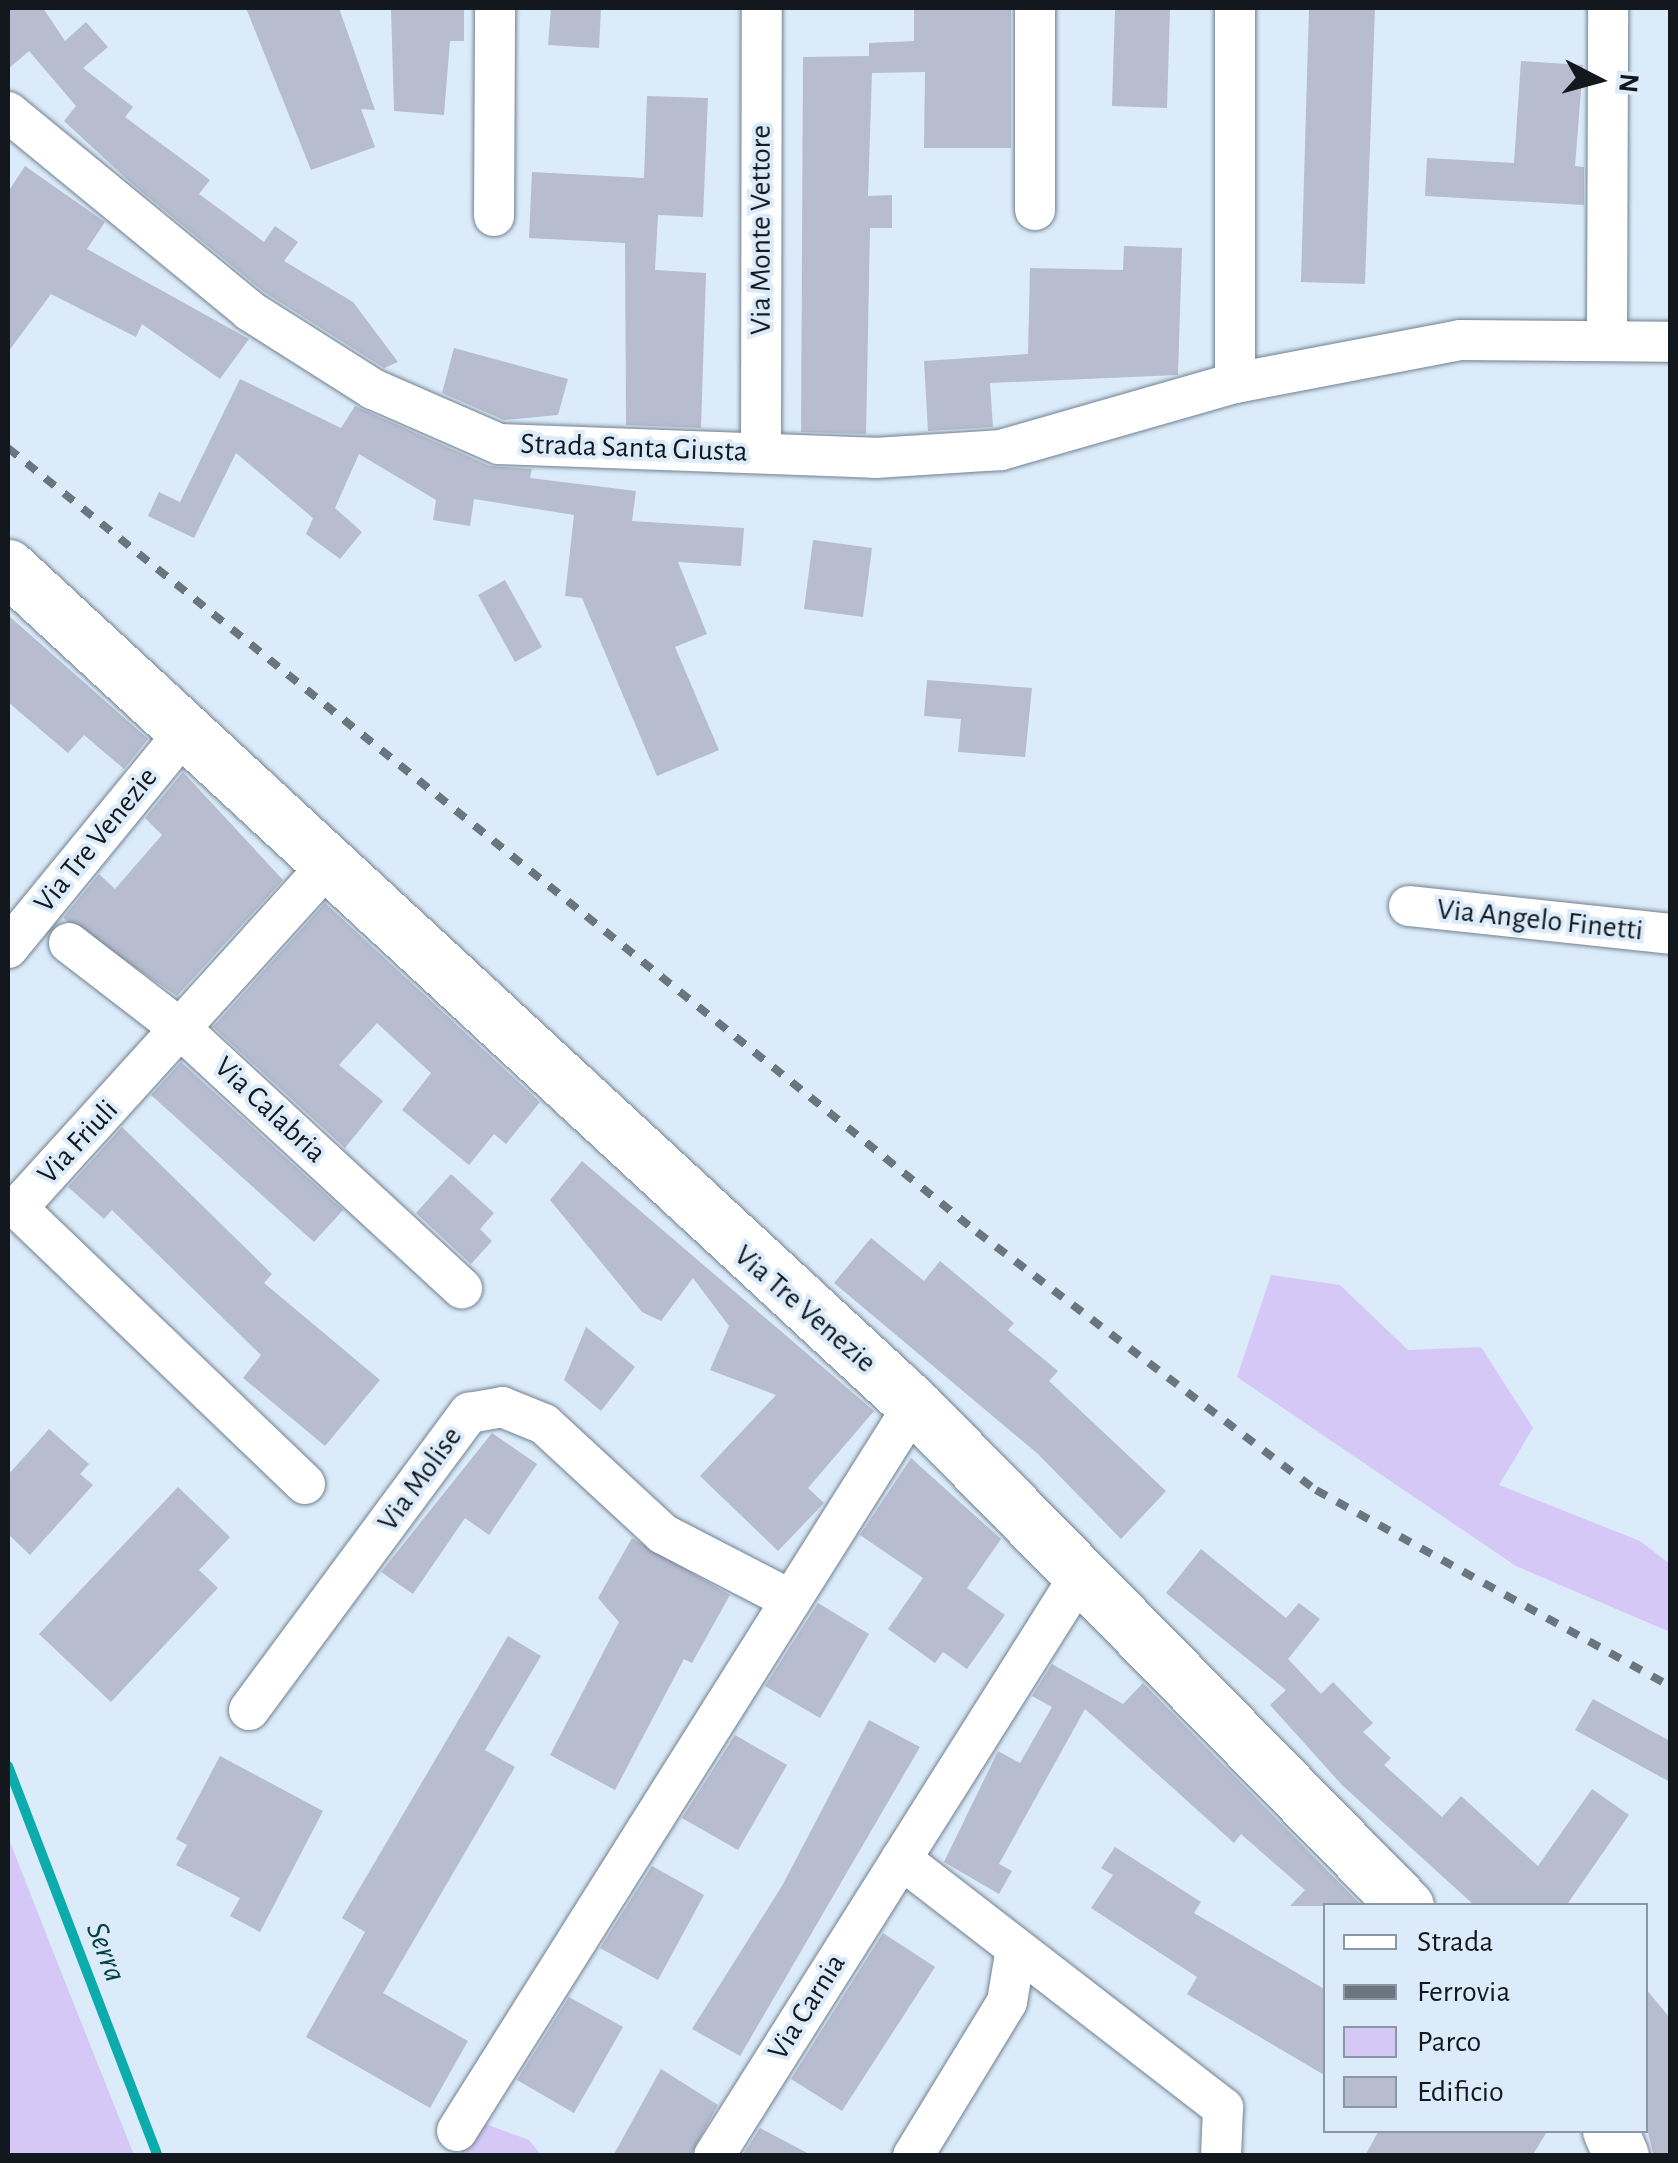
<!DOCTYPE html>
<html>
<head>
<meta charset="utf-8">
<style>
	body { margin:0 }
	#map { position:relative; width:1678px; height:2163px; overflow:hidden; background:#dbebfa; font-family:"Alegreya Sans",sans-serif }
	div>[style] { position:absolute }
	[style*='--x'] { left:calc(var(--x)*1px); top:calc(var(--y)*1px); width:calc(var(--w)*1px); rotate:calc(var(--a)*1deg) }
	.green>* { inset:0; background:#d5c8f7 }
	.stream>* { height:10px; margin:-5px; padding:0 5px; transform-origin:5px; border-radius:5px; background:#0cabac }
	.building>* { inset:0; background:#b7bccf }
	.roads { filter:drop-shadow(0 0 2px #73818f) drop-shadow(0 0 2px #73818f) }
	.minor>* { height:40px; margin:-20px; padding:0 20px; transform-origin:20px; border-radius:20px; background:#fff }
	.primary>* { height:55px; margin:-27.5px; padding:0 27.5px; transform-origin:27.5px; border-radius:27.5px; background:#fff }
	.rail>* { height:8px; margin-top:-4px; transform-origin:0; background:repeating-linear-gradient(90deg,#6b757e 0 12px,transparent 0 24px) }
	span { translate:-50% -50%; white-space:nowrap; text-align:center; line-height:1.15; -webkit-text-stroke:8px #dbebfa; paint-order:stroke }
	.street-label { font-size:30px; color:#12181d }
	.water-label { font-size:32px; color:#064444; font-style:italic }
	.frame { position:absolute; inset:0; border:10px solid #12181d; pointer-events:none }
	.legend { position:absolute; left:1323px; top:1903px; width:325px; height:230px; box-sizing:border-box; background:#dbebfa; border:2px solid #8b97a2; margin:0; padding:12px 18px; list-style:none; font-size:30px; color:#12181d }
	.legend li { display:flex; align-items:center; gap:20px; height:50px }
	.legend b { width:50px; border:2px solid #8b97a2 }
	.north { position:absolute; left:1548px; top:30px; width:100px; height:100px; -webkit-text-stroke:8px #dbebfa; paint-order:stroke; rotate:96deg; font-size:28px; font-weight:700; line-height:40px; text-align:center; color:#12181d }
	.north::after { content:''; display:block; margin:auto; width:35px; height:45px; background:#12181d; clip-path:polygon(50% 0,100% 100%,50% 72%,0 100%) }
</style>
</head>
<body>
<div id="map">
	<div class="green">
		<div style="clip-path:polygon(1271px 1275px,1340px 1285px,1408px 1350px,1481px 1347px,1533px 1428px,1499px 1485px,1640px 1541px,1670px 1564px,1670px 1632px,1516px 1566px,1237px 1377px)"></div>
		<div style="clip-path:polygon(8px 1837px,60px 1969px,134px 2155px,8px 2155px)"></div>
		<div style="clip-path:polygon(480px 2122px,529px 2140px,541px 2155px,458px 2156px)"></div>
	</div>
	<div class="stream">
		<div style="--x:8;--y:1766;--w:418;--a:69"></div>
	</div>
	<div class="building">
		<div style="clip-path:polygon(8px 8px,43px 8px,65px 41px,86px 22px,108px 47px,83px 68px,133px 107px,125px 117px,210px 180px,199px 194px,264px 242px,275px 226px,298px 242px,284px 261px,353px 302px,398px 362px,384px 368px,264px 292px,131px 183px,64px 121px,76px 106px,29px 51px,8px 69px)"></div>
		<div style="clip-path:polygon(246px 8px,339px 8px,375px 110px,361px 109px,375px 147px,311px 170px)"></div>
		<div style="clip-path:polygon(391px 8px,464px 8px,464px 41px,450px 41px,444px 115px,394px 111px)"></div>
		<div style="clip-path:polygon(551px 8px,601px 8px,599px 48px,548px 45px)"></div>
		<div style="clip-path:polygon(914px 8px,1011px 8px,1011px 148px,924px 148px,925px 72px,872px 73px,868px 196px,892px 195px,892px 228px,870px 228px,866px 434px,801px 432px,803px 57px,869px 56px,869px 43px,914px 41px)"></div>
		<div style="clip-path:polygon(1115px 8px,1170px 8px,1167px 108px,1112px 106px)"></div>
		<div style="clip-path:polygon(1309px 8px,1375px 8px,1365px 284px,1301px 282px)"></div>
		<div style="clip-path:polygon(1521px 61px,1583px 65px,1575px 166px,1584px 167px,1584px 205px,1425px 196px,1427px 158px,1514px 163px)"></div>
		<div style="clip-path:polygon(647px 96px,708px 98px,703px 217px,658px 215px,655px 270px,706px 273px,701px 428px,626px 425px,625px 243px,529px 238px,532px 172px,644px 178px)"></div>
		<div style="clip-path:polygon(25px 166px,105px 222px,87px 249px,249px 339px,220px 379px,142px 324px,136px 337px,51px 294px,8px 352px,8px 192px)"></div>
		<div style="clip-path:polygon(1124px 246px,1182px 248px,1178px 375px,990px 383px,993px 427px,928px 431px,924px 361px,1028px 354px,1030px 268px,1123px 270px)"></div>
		<div style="clip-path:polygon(454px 348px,568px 379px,558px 415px,504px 420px,442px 393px)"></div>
		<div style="clip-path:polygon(240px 379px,341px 428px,355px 406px,490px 466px,532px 469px,530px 478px,636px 491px,632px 521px,744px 528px,741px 566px,678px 562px,707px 634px,675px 647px,719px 750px,657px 776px,582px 598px,565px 596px,574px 515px,474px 499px,470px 526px,433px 520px,436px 500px,359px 454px,335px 508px,362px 532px,340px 559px,306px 534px,313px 518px,236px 453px,194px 538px,148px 516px,159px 492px,180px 502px)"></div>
		<div style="clip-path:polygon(813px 540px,872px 548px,863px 617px,804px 609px)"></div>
		<div style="clip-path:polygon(505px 580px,542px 647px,515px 662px,478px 595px)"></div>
		<div style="clip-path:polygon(8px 615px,148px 739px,124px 769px,84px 735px,68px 753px,8px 702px)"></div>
		<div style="clip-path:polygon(927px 680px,1032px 688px,1025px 757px,958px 752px,961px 719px,924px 716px)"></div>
		<div style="clip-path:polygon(183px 772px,283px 880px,177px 996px,63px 918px,99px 874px,115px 889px,162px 835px,145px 818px)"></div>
		<div style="clip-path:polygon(325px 903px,540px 1102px,506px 1144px,494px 1134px,469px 1165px,402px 1110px,431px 1073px,377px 1023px,339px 1065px,383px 1101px,345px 1148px,213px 1027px)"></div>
		<div style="clip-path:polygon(181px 1062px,343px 1210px,314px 1242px,151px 1095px)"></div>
		<div style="clip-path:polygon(122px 1127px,272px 1274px,264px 1283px,380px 1380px,325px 1446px,243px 1378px,261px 1355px,112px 1210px,104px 1219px,68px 1187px)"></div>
		<div style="clip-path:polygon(582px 1161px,874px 1411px,808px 1488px,824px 1503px,778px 1551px,700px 1476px,776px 1395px,710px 1370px,729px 1326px,693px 1278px,661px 1321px,642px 1312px,550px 1200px)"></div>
		<div style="clip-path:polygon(451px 1174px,494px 1213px,480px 1229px,492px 1241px,471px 1264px,416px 1213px)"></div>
		<div style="clip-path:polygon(871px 1238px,924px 1281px,940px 1261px,1014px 1323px,1008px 1330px,1058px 1371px,1049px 1381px,1166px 1491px,1121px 1539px,1038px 1454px,834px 1283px)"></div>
		<div style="clip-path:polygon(586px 1327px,635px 1367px,601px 1411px,564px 1380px)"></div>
		<div style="clip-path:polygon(49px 1429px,89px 1464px,80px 1474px,93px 1485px,30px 1555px,8px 1534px,8px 1475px)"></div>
		<div style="clip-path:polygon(492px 1433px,537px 1464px,489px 1535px,465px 1518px,413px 1594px,381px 1572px)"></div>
		<div style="clip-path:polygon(911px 1458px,1001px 1539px,967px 1588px,1005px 1615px,967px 1669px,943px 1652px,935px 1663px,888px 1629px,923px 1578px,860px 1535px)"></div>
		<div style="clip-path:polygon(178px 1487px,230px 1537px,199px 1570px,218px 1588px,111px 1702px,39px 1634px)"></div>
		<div style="clip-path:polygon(632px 1538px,730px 1595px,692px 1663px,684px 1659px,615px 1790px,550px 1755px,619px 1622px,598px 1598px)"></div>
		<div style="clip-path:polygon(1201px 1549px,1286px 1618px,1299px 1603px,1320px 1619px,1288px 1659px,1321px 1694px,1333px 1682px,1373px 1723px,1363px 1732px,1391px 1758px,1384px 1765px,1442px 1817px,1461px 1796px,1538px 1866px,1592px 1789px,1629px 1815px,1566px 1906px,1475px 1906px,1342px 1785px,1270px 1705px,1286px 1690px,1166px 1593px)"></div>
		<div style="clip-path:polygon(818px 1603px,869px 1634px,820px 1718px,765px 1686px)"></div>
		<div style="clip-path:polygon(508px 1636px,541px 1656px,485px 1750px,515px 1767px,383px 1993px,468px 2041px,430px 2108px,306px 2037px,365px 1932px,342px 1918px)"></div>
		<div style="clip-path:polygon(1052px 1664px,1123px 1704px,1143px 1683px,1362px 1906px,1290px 1906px,1305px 1890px,1241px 1834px,1234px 1843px,1085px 1709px,999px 1864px,1012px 1871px,999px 1894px,944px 1862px,998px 1751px,1020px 1763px,1052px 1707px,1032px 1696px)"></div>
		<div style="clip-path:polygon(1593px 1699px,1670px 1741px,1670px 1782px,1575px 1730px)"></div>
		<div style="clip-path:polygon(869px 1720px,920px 1747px,740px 2056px,692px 2029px,782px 1886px)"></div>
		<div style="clip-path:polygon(735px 1735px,787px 1765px,738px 1850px,682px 1818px)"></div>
		<div style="clip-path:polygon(220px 1756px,323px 1811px,260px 1932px,230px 1916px,240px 1898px,176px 1865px,187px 1845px,176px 1839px)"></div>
		<div style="clip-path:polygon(1115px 1847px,1201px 1902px,1194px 1913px,1326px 1990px,1326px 2076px,1187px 1994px,1197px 1977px,1091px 1908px,1113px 1875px,1101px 1868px)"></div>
		<div style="clip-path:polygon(652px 1866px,704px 1895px,658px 1980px,600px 1948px)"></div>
		<div style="clip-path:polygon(883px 1933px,935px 1967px,842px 2111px,791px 2079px)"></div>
		<div style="clip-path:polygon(1646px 1989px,1670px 2018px,1670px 2156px,1654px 2156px,1646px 2125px)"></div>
		<div style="clip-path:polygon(569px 1997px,623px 2027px,574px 2113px,517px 2080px)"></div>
		<div style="clip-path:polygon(661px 2069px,718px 2105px,690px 2156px,613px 2156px)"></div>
		<div style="clip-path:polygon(760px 2128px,813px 2156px,742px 2156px)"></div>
		<div style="clip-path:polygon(1379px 2130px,1548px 2130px,1532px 2156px,1365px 2156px)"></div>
	</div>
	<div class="roads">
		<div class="minor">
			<div style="--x:8;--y:112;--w:313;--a:39.4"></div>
			<div style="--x:250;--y:311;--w:146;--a:32.4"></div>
			<div style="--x:373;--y:389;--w:137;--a:23.6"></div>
			<div style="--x:499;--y:444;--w:376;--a:2.1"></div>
			<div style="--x:875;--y:458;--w:126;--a:-3.6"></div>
			<div style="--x:1001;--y:450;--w:243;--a:-16"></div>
			<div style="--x:1235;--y:383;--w:229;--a:-10.8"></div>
			<div style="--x:1460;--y:340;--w:210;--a:0.5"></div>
			<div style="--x:1035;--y:210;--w:202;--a:-90"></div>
			<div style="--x:494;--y:216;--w:208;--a:-89.7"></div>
			<div style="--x:1607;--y:338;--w:330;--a:-89.8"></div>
			<div style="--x:1235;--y:383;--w:375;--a:-90"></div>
			<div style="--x:761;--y:453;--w:445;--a:-89.9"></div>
			<div style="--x:1409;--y:906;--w:262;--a:6.1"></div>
			<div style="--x:69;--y:943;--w:143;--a:37.6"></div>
			<div style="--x:182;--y:1030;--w:381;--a:42.7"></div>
			<div style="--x:8;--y:948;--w:279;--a:-50.7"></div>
			<div style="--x:305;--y:1484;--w:399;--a:-136.2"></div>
			<div style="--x:17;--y:1208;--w:459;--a:-47.8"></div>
			<div style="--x:249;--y:1710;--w:370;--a:-53.5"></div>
			<div style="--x:469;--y:1413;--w:34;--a:-10"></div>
			<div style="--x:502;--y:1407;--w:45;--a:22"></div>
			<div style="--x:544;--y:1424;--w:162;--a:42.7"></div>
			<div style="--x:663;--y:1534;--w:144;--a:27.3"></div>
			<div style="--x:901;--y:1859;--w:407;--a:37.7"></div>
			<div style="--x:1223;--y:2108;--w:48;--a:92.4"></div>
			<div style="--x:457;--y:2131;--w:858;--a:-57.81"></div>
			<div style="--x:714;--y:2156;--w:688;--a:-57.77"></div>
			<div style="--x:913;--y:2156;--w:180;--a:-58.6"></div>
			<div style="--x:1007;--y:2002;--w:49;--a:-80.5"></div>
		</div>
		<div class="primary">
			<div style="--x:8;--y:567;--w:1234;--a:42.77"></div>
			<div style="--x:914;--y:1405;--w:702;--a:45.52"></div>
			<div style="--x:1610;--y:2130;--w:28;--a:67"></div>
		</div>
	</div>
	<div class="rail">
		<div style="--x:8;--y:448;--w:1246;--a:38.98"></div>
		<div style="--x:977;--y:1232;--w:426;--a:37.3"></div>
		<div style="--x:1316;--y:1490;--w:405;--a:29"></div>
	</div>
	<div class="street-label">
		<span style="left:761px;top:230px;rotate:-90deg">Via Monte Vettore</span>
		<span style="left:634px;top:448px;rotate:2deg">Strada Santa Giusta</span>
		<span style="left:96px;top:840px;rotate:-51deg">Via Tre Venezie</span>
		<span style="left:1540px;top:920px;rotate:6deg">Via Angelo Finetti</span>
		<span style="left:270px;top:1110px;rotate:43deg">Via Calabria</span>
		<span style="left:78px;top:1142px;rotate:-47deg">Via Friuli</span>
		<span style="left:805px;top:1309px;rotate:41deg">Via Tre Venezie</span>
		<span style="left:420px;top:1479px;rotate:-54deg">Via Molise</span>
		<span style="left:807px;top:2007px;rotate:-58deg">Via Carnia</span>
	</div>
	<div class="water-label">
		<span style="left:106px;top:1952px;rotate:69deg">Serra</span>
	</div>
	<div class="frame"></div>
	<ul class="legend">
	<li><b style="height:12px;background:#fff"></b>Strada</li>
	<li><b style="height:12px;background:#6b757e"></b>Ferrovia</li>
	<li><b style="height:28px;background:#d5c8f7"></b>Parco</li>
	<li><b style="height:28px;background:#b7bccf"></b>Edificio</li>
	</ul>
	<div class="north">N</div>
</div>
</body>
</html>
